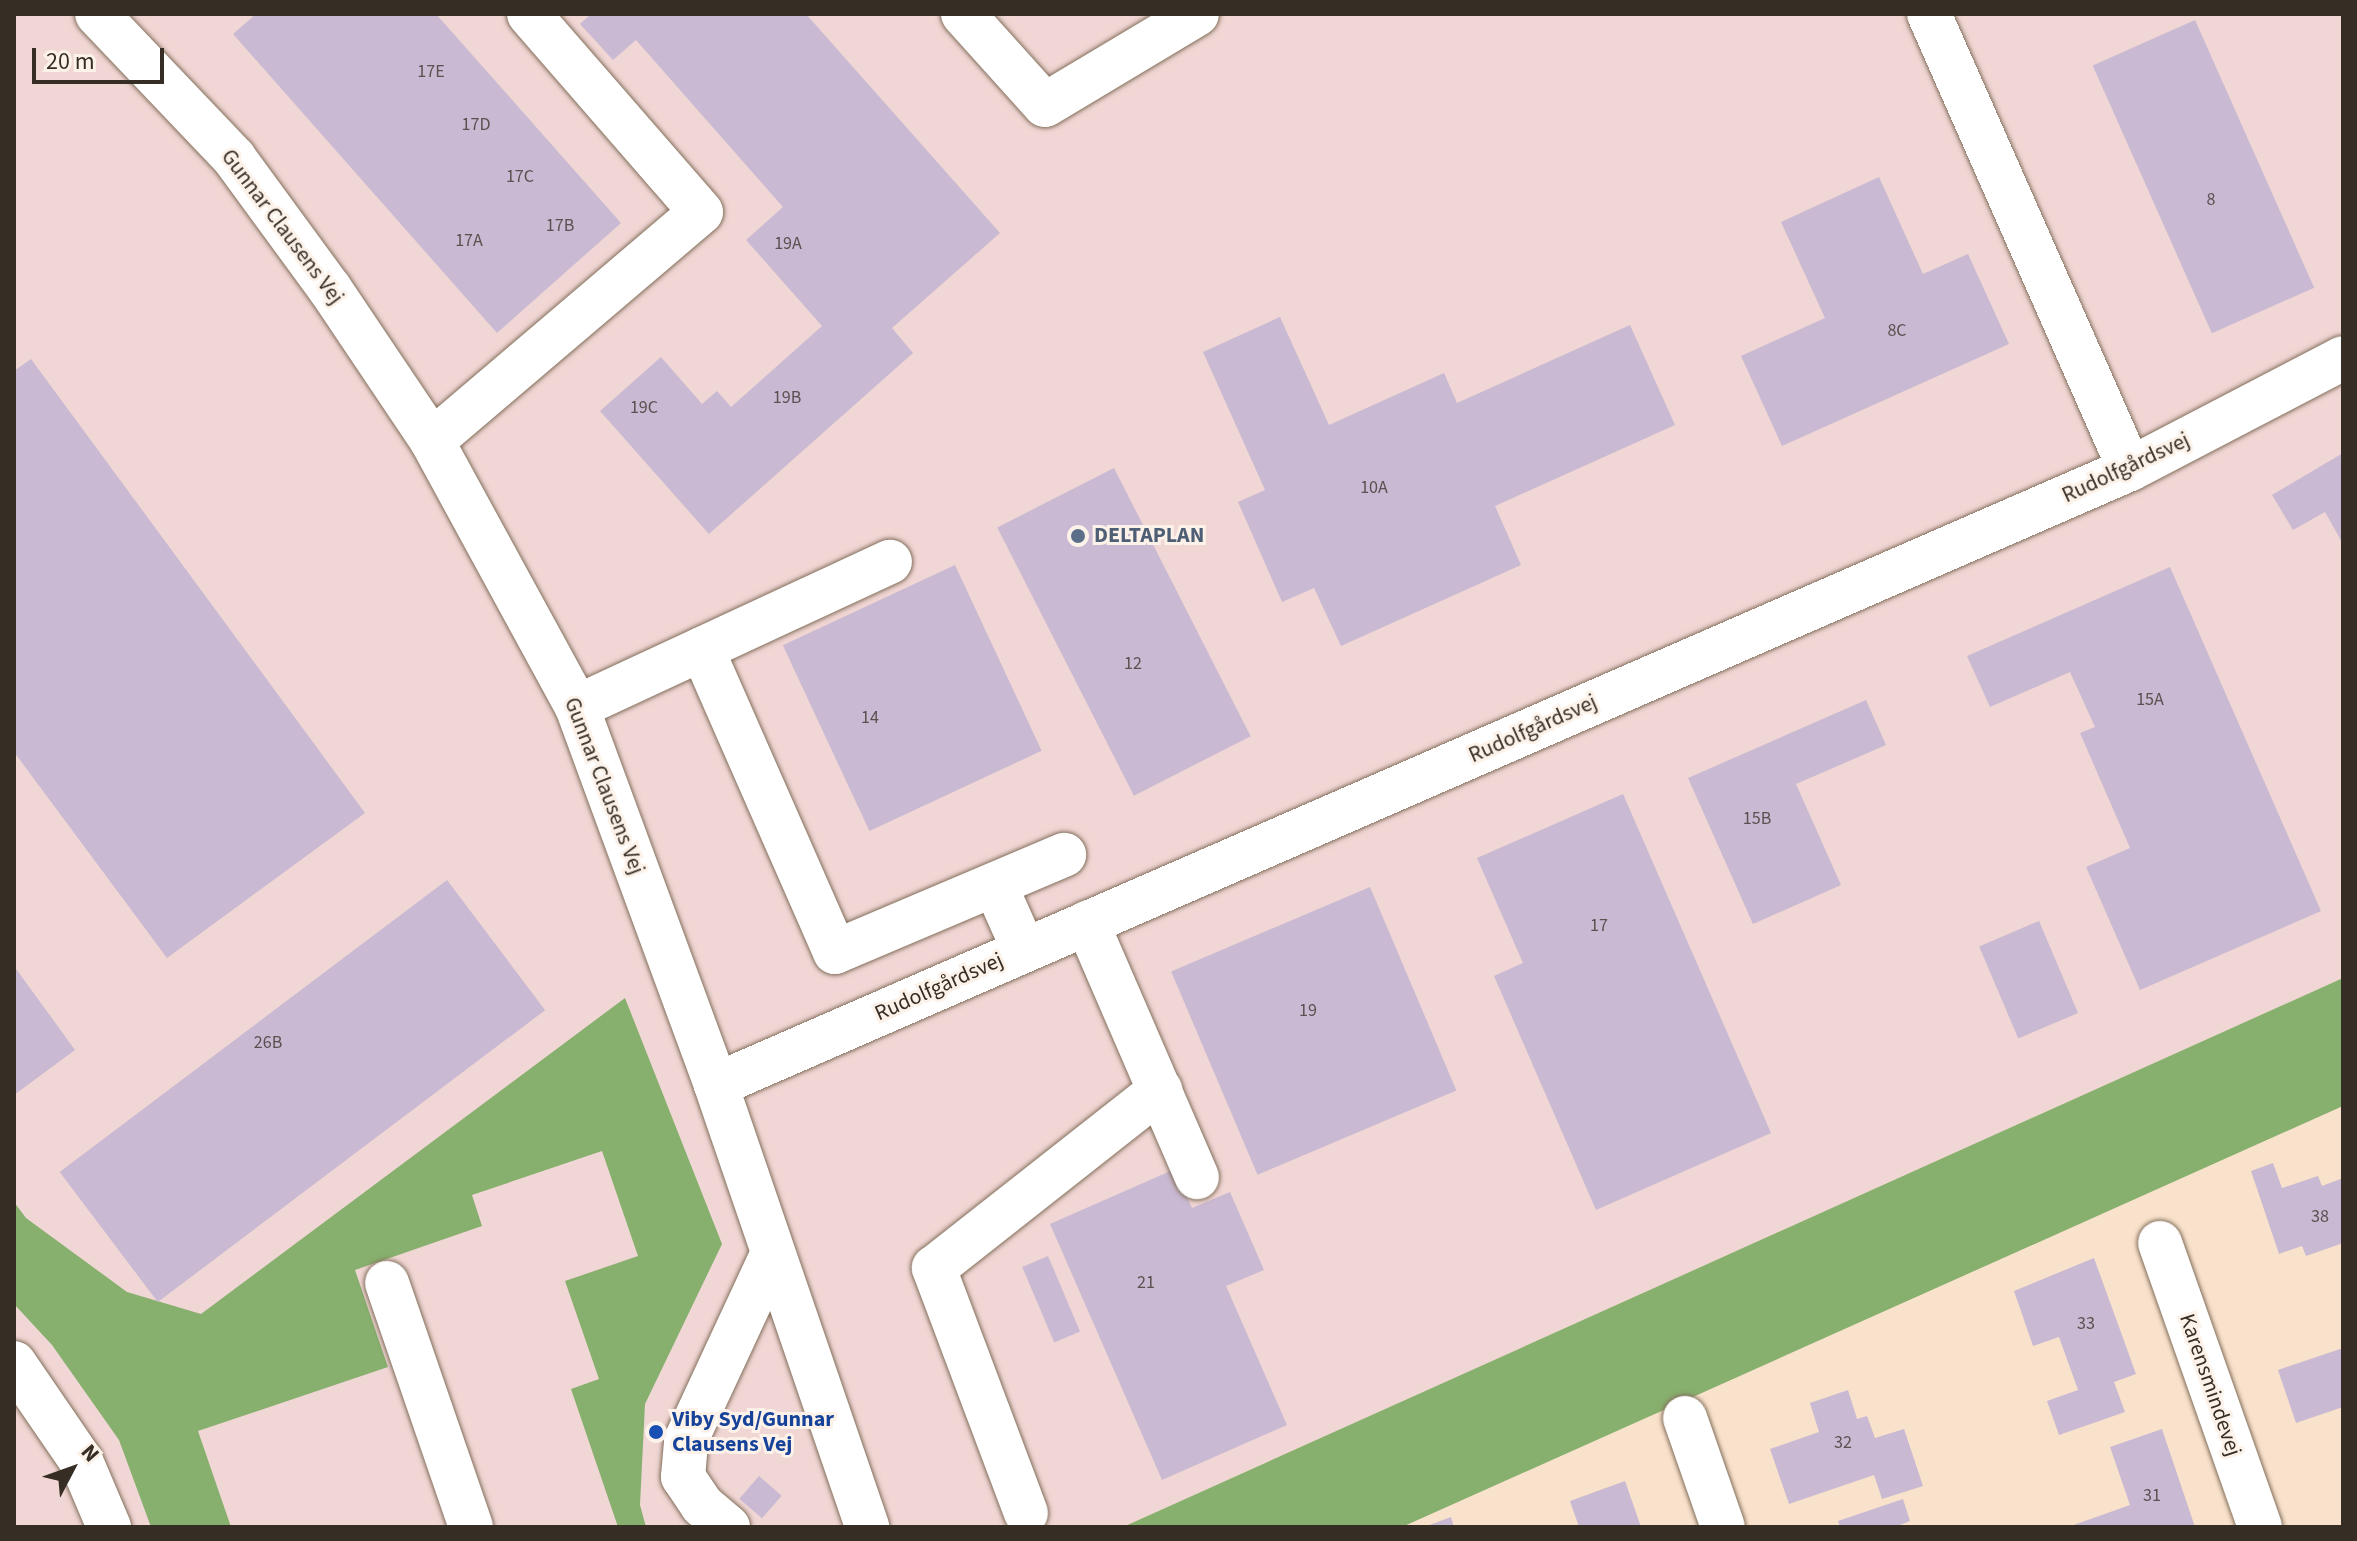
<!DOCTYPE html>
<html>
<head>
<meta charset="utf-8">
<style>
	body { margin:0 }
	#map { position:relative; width:2357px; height:1541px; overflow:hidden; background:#f9e2cc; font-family:"Source Sans 3",sans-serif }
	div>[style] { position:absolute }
	.industrial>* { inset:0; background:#f0d6d4 }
	.forest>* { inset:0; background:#87af6e }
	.building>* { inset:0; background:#c9b9d2; transform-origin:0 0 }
	.roads { filter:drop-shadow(0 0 2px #836f5b) drop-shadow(0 0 2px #836f5b) }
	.minor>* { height:44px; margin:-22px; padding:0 22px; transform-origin:22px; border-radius:22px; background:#fff }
	.dots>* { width:22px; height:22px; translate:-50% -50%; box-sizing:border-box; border:4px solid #fcf2e9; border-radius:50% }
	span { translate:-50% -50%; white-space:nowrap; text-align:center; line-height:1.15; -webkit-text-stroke:6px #fcf2e9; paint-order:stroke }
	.number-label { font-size:18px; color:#5b5150 }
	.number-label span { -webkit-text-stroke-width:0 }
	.street-label { font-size:22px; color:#362e25 }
	.service-label { font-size:22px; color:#4e5e75; font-weight:700 }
	.left { translate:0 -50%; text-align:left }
	.transit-label { font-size:22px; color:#164399; font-weight:700 }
	.frame { position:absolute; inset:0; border:16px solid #362e25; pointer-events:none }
	.north { position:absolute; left:32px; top:1429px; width:80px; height:80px; -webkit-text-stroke:6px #fcf2e9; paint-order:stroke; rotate:49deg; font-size:22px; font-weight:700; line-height:32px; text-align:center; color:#362e25 }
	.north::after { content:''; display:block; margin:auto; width:28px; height:36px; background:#362e25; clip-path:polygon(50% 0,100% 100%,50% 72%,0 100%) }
	.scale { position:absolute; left:32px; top:48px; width:132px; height:36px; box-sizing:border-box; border:4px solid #362e25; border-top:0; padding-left:10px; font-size:24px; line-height:28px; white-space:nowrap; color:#362e25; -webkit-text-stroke:6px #fcf2e9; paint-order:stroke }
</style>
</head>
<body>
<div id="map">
	<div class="industrial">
		<div style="clip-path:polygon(14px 14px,2343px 14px,2343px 978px,1123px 1527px,14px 1527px)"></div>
	</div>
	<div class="forest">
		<div style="clip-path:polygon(2343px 978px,2343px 1106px,1402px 1527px,1123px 1527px)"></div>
		<div style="clip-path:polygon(625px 998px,722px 1244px,645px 1404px,640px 1505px,646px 1527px,618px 1527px,571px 1389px,599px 1379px,565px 1281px,638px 1256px,602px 1151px,472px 1195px,482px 1226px,355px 1270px,388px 1367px,198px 1431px,231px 1527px,151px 1527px,119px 1440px,52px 1345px,14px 1304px,14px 1202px,26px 1218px,127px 1292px,201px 1314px)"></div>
	</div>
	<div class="building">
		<div style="clip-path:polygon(256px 14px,436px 14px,621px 223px,497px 333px,233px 34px)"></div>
		<div style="clip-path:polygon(591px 14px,806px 14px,1000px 233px,892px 328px,913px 353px,709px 534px,600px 411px,661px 357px,702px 404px,717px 391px,731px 407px,822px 326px,746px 240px,783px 207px,636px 40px,613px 60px,580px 24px)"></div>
		<div style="left:2195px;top:20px;width:293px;height:112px;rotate:66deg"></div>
		<div style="clip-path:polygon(1879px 177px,1923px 274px,1968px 254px,2009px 344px,1782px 446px,1741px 356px,1825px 318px,1781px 222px)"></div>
		<div style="clip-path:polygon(1280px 317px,1329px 425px,1444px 373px,1457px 403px,1630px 325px,1675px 425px,1495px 506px,1521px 565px,1341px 646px,1314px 588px,1282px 602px,1238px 502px,1265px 490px,1203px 352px)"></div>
		<div style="clip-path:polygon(31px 359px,365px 813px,167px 958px,14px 752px,14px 371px)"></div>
		<div style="clip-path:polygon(2343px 453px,2343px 544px,2325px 512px,2293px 530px,2272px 495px)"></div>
		<div style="left:1114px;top:468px;width:301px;height:131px;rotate:63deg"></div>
		<div style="left:955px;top:565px;width:205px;height:190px;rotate:65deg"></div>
		<div style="clip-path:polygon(2170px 567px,2321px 911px,2140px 990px,2086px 867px,2130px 848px,2080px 733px,2095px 727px,2070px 672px,1990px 707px,1967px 656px)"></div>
		<div style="clip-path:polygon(1866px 700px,1886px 745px,1796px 784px,1841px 885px,1753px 924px,1688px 778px)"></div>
		<div style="clip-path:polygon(1623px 794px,1771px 1133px,1596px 1210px,1494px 976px,1523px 963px,1477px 858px)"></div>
		<div style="left:447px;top:880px;width:163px;height:485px;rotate:53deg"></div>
		<div style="left:1370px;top:887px;width:221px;height:216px;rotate:67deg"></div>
		<div style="left:2039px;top:921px;width:100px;height:65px;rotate:67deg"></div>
		<div style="clip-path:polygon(14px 966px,75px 1050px,14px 1095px)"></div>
		<div style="clip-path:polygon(2273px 1163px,2282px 1188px,2318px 1176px,2322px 1186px,2343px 1178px,2343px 1243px,2306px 1256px,2302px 1246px,2279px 1254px,2251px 1171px)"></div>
		<div style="clip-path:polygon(1175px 1169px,1192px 1208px,1230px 1192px,1264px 1270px,1226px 1286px,1287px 1425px,1162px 1480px,1050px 1224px)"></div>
		<div style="left:1048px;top:1256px;width:82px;height:28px;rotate:67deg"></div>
		<div style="clip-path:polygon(2094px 1258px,2136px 1374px,2114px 1382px,2125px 1412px,2059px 1435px,2047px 1401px,2078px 1390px,2059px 1337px,2033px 1346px,2014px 1291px)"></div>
		<div style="clip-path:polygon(2343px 1348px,2343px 1407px,2296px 1423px,2278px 1370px)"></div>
		<div style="clip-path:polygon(1848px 1390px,1857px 1419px,1867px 1416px,1875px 1438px,1904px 1429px,1923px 1486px,1882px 1499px,1874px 1475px,1789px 1504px,1770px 1449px,1819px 1432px,1810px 1403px)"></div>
		<div style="clip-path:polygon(2162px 1429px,2195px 1527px,2068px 1527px,2130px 1505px,2110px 1447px)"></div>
		<div style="left:759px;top:1476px;width:30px;height:30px;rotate:41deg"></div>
		<div style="clip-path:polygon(1625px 1481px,1641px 1527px,1579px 1527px,1570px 1501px)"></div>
		<div style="clip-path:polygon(1903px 1499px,1910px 1521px,1895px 1527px,1840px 1527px,1838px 1521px)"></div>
		<div style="clip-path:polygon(1451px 1517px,1454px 1527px,1424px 1527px)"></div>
	</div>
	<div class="roads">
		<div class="minor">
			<div style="left:97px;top:14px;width:199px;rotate:46.4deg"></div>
			<div style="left:234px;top:158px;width:162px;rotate:53.8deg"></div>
			<div style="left:330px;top:289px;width:183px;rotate:56.1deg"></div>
			<div style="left:432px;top:441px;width:303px;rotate:61.4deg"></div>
			<div style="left:577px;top:707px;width:403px;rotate:69.8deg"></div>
			<div style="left:716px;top:1085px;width:467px;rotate:71.1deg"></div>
			<div style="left:963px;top:14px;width:122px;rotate:48deg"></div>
			<div style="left:1045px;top:105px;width:177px;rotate:-30.9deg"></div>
			<div style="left:1929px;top:14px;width:497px;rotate:66.2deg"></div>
			<div style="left:432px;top:441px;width:353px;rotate:-40.4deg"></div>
			<div style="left:701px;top:212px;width:262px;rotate:-131deg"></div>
			<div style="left:702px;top:649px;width:331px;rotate:66.3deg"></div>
			<div style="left:835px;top:952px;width:249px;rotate:-23deg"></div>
			<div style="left:577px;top:707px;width:345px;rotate:-24.9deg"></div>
			<div style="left:995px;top:885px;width:71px;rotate:66deg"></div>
			<div style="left:1087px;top:923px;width:277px;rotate:66.6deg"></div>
			<div style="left:716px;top:1085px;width:1542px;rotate:-23.54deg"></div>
			<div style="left:2130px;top:469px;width:240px;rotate:-27.5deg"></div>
			<div style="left:2160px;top:1243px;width:301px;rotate:70.6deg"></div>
			<div style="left:387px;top:1283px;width:258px;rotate:71deg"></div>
			<div style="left:14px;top:1363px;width:119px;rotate:55.6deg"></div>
			<div style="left:81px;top:1461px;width:72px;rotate:67deg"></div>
			<div style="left:1685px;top:1418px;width:115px;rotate:70.8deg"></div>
			<div style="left:1026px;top:1513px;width:262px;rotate:-110.6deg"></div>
			<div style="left:934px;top:1268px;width:288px;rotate:-38.2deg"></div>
			<div style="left:728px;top:1527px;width:34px;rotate:-140deg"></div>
			<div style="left:702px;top:1505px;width:34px;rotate:-124deg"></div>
			<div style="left:683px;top:1477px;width:37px;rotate:-85deg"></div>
			<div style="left:686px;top:1440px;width:206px;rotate:-65.1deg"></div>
		</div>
	</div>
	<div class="dots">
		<div style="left:1078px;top:536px;background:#5c6f8a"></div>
		<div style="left:656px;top:1432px;background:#1a4fb4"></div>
	</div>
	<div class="number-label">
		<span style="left:431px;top:72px">17E</span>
		<span style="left:476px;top:125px">17D</span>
		<span style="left:520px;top:177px">17C</span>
		<span style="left:2211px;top:200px">8</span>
		<span style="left:560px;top:226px">17B</span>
		<span style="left:469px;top:241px">17A</span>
		<span style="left:788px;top:244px">19A</span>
		<span style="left:1897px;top:331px">8C</span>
		<span style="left:787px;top:398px">19B</span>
		<span style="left:644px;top:408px">19C</span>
		<span style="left:1374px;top:488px">10A</span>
		<span style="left:1133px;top:664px">12</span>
		<span style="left:2150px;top:700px">15A</span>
		<span style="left:870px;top:718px">14</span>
		<span style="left:1757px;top:819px">15B</span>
		<span style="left:1599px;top:926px">17</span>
		<span style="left:1308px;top:1011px">19</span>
		<span style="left:268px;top:1043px">26B</span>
		<span style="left:2320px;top:1217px">38</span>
		<span style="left:1146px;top:1283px">21</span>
		<span style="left:2086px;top:1324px">33</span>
		<span style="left:1843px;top:1443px">32</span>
		<span style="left:2152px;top:1496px">31</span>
	</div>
	<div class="street-label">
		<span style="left:282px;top:227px;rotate:53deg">Gunnar Clausens Vej</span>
		<span style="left:2126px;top:468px;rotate:-25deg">Rudolfgårdsvej</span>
		<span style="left:1533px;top:729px;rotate:-24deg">Rudolfgårdsvej</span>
		<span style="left:604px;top:786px;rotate:69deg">Gunnar Clausens Vej</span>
		<span style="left:939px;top:987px;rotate:-24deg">Rudolfgårdsvej</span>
		<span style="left:2210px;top:1385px;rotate:71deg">Karensmindevej</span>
	</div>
	<div class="service-label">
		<span class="left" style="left:1094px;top:536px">DELTAPLAN</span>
	</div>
	<div class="transit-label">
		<span class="left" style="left:672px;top:1432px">Viby Syd/Gunnar<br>Clausens Vej</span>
	</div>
	<div class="frame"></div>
	<div class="north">N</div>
	<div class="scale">20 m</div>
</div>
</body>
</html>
